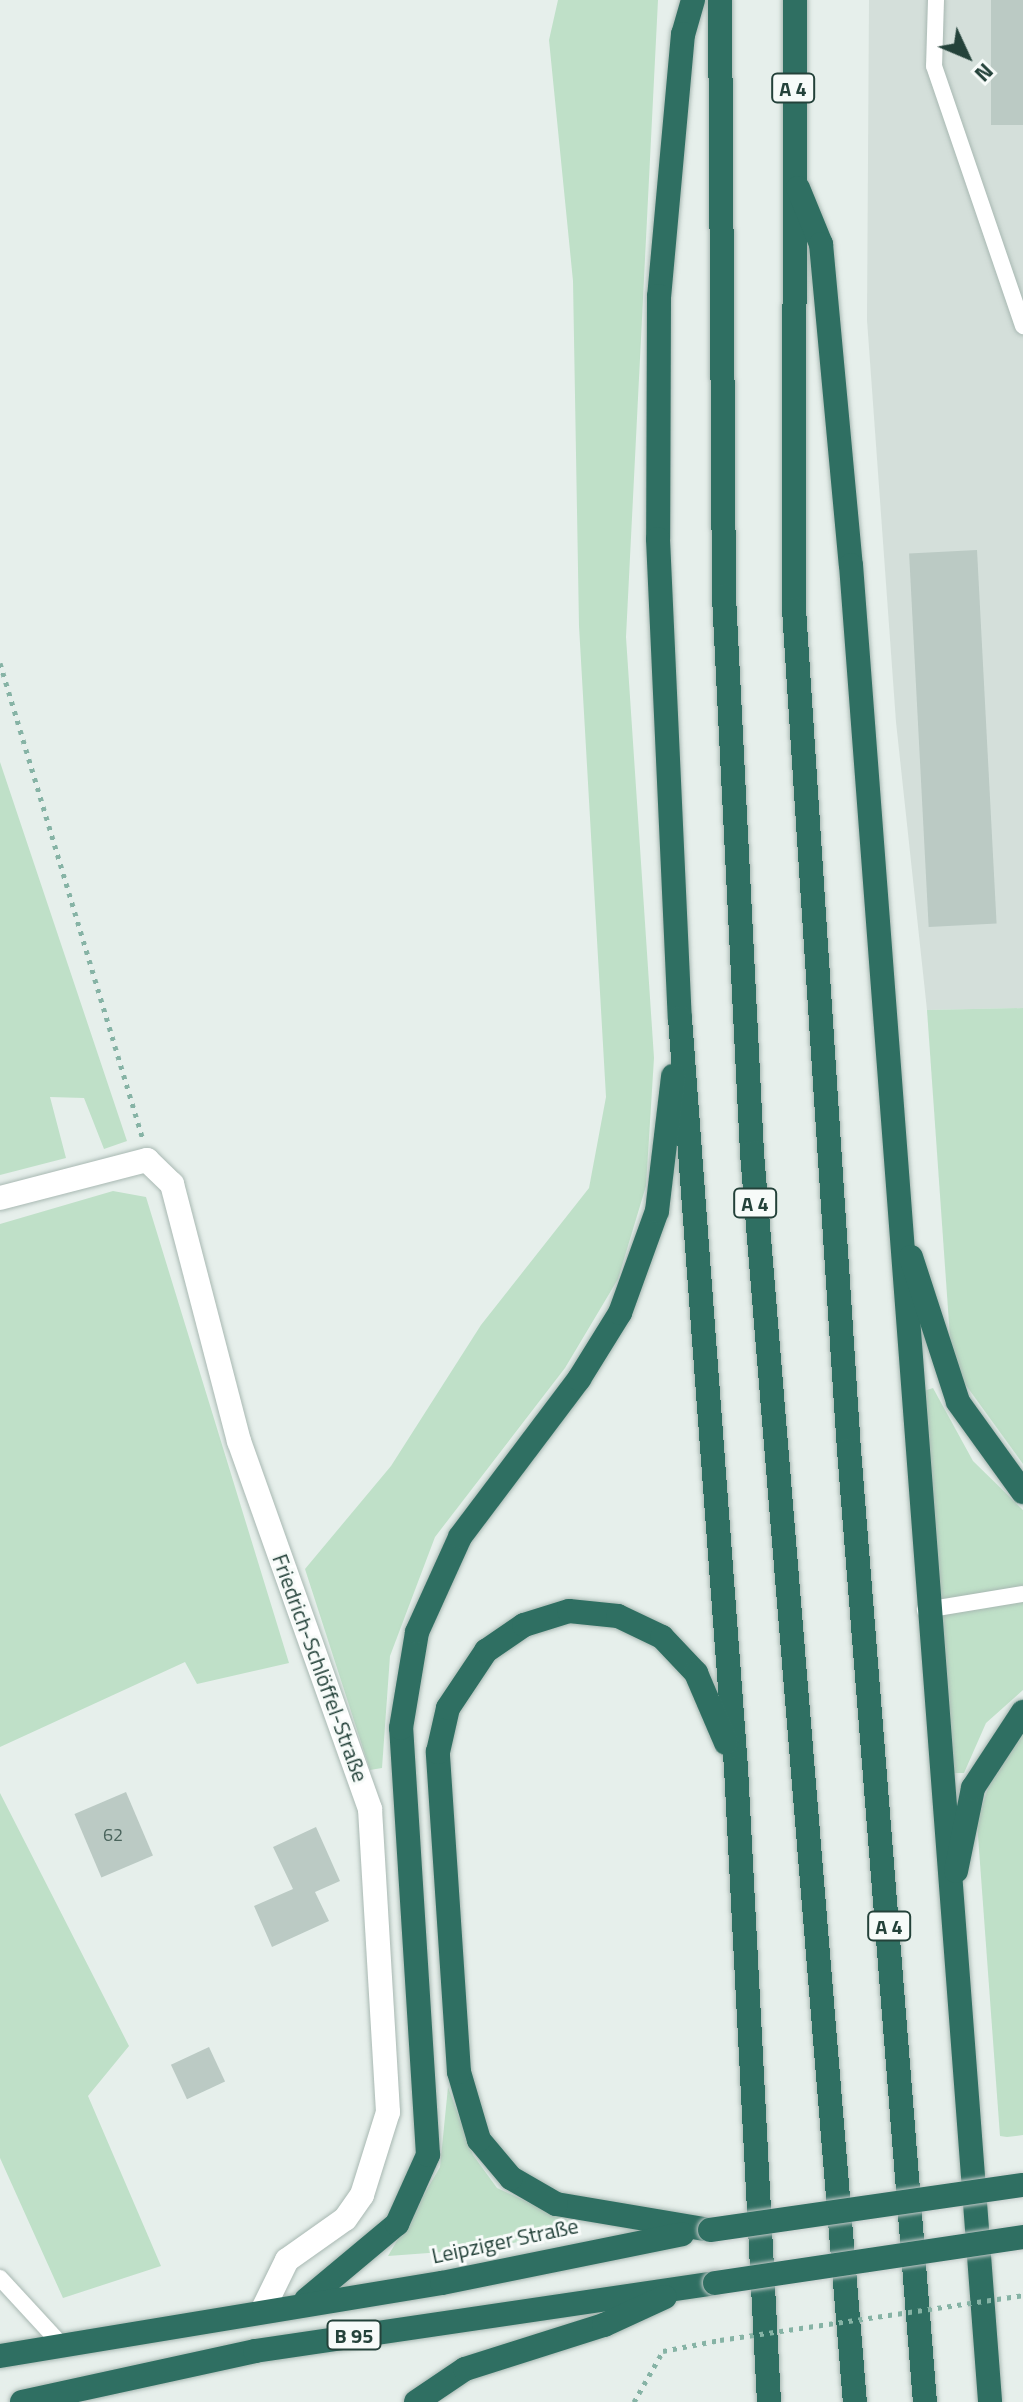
<!DOCTYPE html>
<html>
<head>
<meta charset="utf-8">
<style>
	body { margin:0 }
	#map { position:relative; width:1023px; height:2402px; overflow:hidden; background:#e6efeb; font-family:"Titillium Web",sans-serif }
	div>[style] { position:absolute }
	.built>* { inset:0; background:#d4dfda }
	.green>* { inset:0; background:#bfe0c8 }
	.building>* { inset:0; background:#bbcac4; transform-origin:0 0 }
	.path>* { height:5px; margin-top:-2.5px; transform-origin:0; background:repeating-linear-gradient(90deg,#86b3a5 0 4px,transparent 0 10px) }
	.roads { filter:drop-shadow(0 0 2px #a8b8b2) drop-shadow(0 0 2px #a8b8b2) }
	.lane>* { height:16px; margin:-8px; padding:0 8px; transform-origin:8px; border-radius:8px; background:#fff }
	.street>* { height:24px; margin:-12px; padding:0 12px; transform-origin:12px; border-radius:12px; background:#fff }
	.highway>* { height:24px; margin:-12px; padding:0 12px; transform-origin:12px; border-radius:12px; background:#2f6f62 }
	.path-bridge>* { height:5px; margin-top:-2.5px; transform-origin:0; background:repeating-linear-gradient(90deg,#86b3a5 0 4px,transparent 0 10px) }
	.bridges { filter:drop-shadow(0 0 2px #c2cac8) drop-shadow(0 0 2px #c2cac8) }
	.highway-bridge>* { height:24px; margin:-12px; padding:0 12px; transform-origin:12px; border-radius:12px; background:#2f6f62 }
	span { translate:-50% -50%; white-space:nowrap; text-align:center; line-height:1.15; -webkit-text-stroke:6px #f7fbf9; paint-order:stroke }
	.number-label { font-size:18px; color:#4a645c }
	.number-label span { -webkit-text-stroke-width:0 }
	.shield-label span { padding:2px 6px; background:#f7fbf9; border:2px solid; border-radius:6px; -webkit-text-stroke-width:0 }
	.shield-label { font-size:20px; color:#24423a; font-weight:700 }
	.street-label { font-size:22px; color:#24423a }
	.north { position:absolute; left:927px; top:16px; width:80px; height:80px; -webkit-text-stroke:6px #f7fbf9; paint-order:stroke; rotate:134deg; font-size:22px; font-weight:700; line-height:32px; text-align:center; color:#24423a }
	.north::after { content:''; display:block; margin:auto; width:28px; height:36px; background:#24423a; clip-path:polygon(50% 0,100% 100%,50% 72%,0 100%) }
</style>
</head>
<body>
<div id="map">
	<div class="built">
		<div style="clip-path:polygon(869px 0,1023px 0,1023px 1008px,927px 1010px,896px 722px,867px 320px)"></div>
	</div>
	<div class="green">
		<div style="clip-path:polygon(558px 0,658px 0,626px 637px,654px 1058px,646px 1186px,618px 1279px,565px 1368px,435px 1537px,390px 1656px,382px 1768px,370px 1770px,305px 1569px,391px 1466px,481px 1325px,589px 1188px,606px 1097px,579px 626px,573px 281px,549px 40px)"></div>
		<div style="clip-path:polygon(0 762px,127px 1141px,104px 1149px,84px 1098px,50px 1097px,66px 1158px,0 1175px)"></div>
		<div style="clip-path:polygon(1023px 1008px,1023px 1464px,952px 1366px,927px 1010px)"></div>
		<div style="clip-path:polygon(113px 1191px,146px 1197px,289px 1663px,197px 1684px,185px 1662px,0 1747px,0 1224px)"></div>
		<div style="clip-path:polygon(933px 1388px,973px 1461px,1023px 1510px,1023px 1690px,986px 1723px,964px 1773px,953px 1773px,921px 1392px)"></div>
		<div style="clip-path:polygon(1023px 1733px,1023px 2135px,1007px 2137px,1000px 2136px,977px 1822px,995px 1766px)"></div>
		<div style="clip-path:polygon(0 1793px,129px 2046px,88px 2096px,161px 2266px,63px 2298px,0 2158px)"></div>
		<div style="clip-path:polygon(448px 2087px,473px 2155px,497px 2188px,576px 2224px,572px 2231px,483px 2249px,388px 2256px,440px 2167px)"></div>
	</div>
	<div class="building">
		<div style="left:991px;top:0;width:32px;height:125px"></div>
		<div style="left:977px;top:550px;width:374px;height:68px;rotate:87deg"></div>
		<div style="left:126px;top:1792px;width:69px;height:56px;rotate:67deg"></div>
		<div style="clip-path:polygon(316px 1827px,340px 1881px,315px 1892px,329px 1921px,272px 1947px,254px 1906px,293px 1889px,273px 1847px)"></div>
		<div style="left:209px;top:2047px;width:38px;height:42px;rotate:65deg"></div>
	</div>
	<div class="path">
		<div style="left:0;top:663px;width:495px;rotate:73.3deg"></div>
		<div style="left:634px;top:2402px;width:59px;rotate:-60.4deg"></div>
		<div style="left:663px;top:2351px;width:58px;rotate:-10.9deg"></div>
	</div>
	<div class="roads">
		<div class="lane">
			<div style="left:936px;top:0;width:66px;rotate:91.7deg"></div>
			<div style="left:934px;top:66px;width:275px;rotate:71.1deg"></div>
			<div style="left:925px;top:1610px;width:99px;rotate:-9.3deg"></div>
			<div style="left:0;top:2278px;width:88px;rotate:47.3deg"></div>
		</div>
		<div class="street">
			<div style="left:0;top:1198px;width:152px;rotate:-14.5deg"></div>
			<div style="left:147px;top:1160px;width:35px;rotate:44deg"></div>
			<div style="left:172px;top:1184px;width:266px;rotate:75.4deg"></div>
			<div style="left:239px;top:1441px;width:391px;rotate:70.4deg"></div>
			<div style="left:370px;top:1809px;width:304px;rotate:86.6deg"></div>
			<div style="left:388px;top:2112px;width:87px;rotate:107.4deg"></div>
			<div style="left:362px;top:2195px;width:29px;rotate:125deg"></div>
			<div style="left:345px;top:2219px;width:71px;rotate:144.7deg"></div>
			<div style="left:287px;top:2260px;width:52px;rotate:116.1deg"></div>
		</div>
		<div class="highway">
			<div style="left:693px;top:0;width:35px;rotate:106deg"></div>
			<div style="left:683px;top:34px;width:263px;rotate:95.2deg"></div>
			<div style="left:659px;top:296px;width:243px;rotate:90.2deg"></div>
			<div style="left:658px;top:539px;width:480px;rotate:87.4deg"></div>
			<div style="left:680px;top:1018px;width:752px;rotate:85.73deg"></div>
			<div style="left:736px;top:1768px;width:635px;rotate:87.02deg"></div>
			<div style="left:720px;top:0;width:596px;rotate:89.62deg"></div>
			<div style="left:724px;top:596px;width:558px;rotate:87.12deg"></div>
			<div style="left:752px;top:1153px;width:1253px;rotate:85.29deg"></div>
			<div style="left:795px;top:0;width:609px;rotate:90.09deg"></div>
			<div style="left:794px;top:609px;width:843px;rotate:86.26deg"></div>
			<div style="left:849px;top:1450px;width:955px;rotate:85.44deg"></div>
			<div style="left:798px;top:188px;width:61px;rotate:67.7deg"></div>
			<div style="left:821px;top:244px;width:322px;rotate:84.7deg"></div>
			<div style="left:851px;top:565px;width:1842px;rotate:85.67deg"></div>
			<div style="left:911px;top:1257px;width:152px;rotate:72deg"></div>
			<div style="left:958px;top:1402px;width:111px;rotate:54.2deg"></div>
			<div style="left:956px;top:1871px;width:85px;rotate:-78.4deg"></div>
			<div style="left:973px;top:1788px;width:91px;rotate:-56.7deg"></div>
			<div style="left:710px;top:2230px;width:156px;rotate:-170.4deg"></div>
			<div style="left:556px;top:2204px;width:52px;rotate:-150deg"></div>
			<div style="left:511px;top:2178px;width:50px;rotate:-130.1deg"></div>
			<div style="left:479px;top:2140px;width:71px;rotate:-106.4deg"></div>
			<div style="left:459px;top:2072px;width:321px;rotate:-93.8deg"></div>
			<div style="left:438px;top:1752px;width:45px;rotate:-77.2deg"></div>
			<div style="left:448px;top:1708px;width:69px;rotate:-56.3deg"></div>
			<div style="left:486px;top:1651px;width:46px;rotate:-34.4deg"></div>
			<div style="left:524px;top:1625px;width:47px;rotate:-17.3deg"></div>
			<div style="left:569px;top:1611px;width:49px;rotate:5.8deg"></div>
			<div style="left:618px;top:1616px;width:49px;rotate:25.5deg"></div>
			<div style="left:662px;top:1637px;width:50px;rotate:46.6deg"></div>
			<div style="left:696px;top:1673px;width:76px;rotate:66.8deg"></div>
			<div style="left:306px;top:2300px;width:119px;rotate:-39.9deg"></div>
			<div style="left:397px;top:2224px;width:76px;rotate:-65.8deg"></div>
			<div style="left:428px;top:2155px;width:428px;rotate:-93.6deg"></div>
			<div style="left:401px;top:1728px;width:97px;rotate:-80.5deg"></div>
			<div style="left:417px;top:1632px;width:104px;rotate:-65.6deg"></div>
			<div style="left:460px;top:1537px;width:198px;rotate:-53deg"></div>
			<div style="left:579px;top:1379px;width:78px;rotate:-58.2deg"></div>
			<div style="left:620px;top:1313px;width:109px;rotate:-70.1deg"></div>
			<div style="left:657px;top:1211px;width:136px;rotate:-83.2deg"></div>
			<div style="left:0;top:2356px;width:448px;rotate:-9.4deg"></div>
			<div style="left:442px;top:2283px;width:245px;rotate:-11.5deg"></div>
			<div style="left:22px;top:2402px;width:239px;rotate:-12.3deg"></div>
			<div style="left:255px;top:2351px;width:465px;rotate:-8.4deg"></div>
			<div style="left:416px;top:2402px;width:59px;rotate:-34deg"></div>
			<div style="left:465px;top:2369px;width:146px;rotate:-17.6deg"></div>
			<div style="left:604px;top:2325px;width:67px;rotate:-24.7deg"></div>
		</div>
	</div>
	<div class="path-bridge">
		<div style="left:720px;top:2340px;width:306px;rotate:-8.4deg"></div>
	</div>
	<div class="bridges">
		<div class="highway-bridge">
			<div style="left:710px;top:2230px;width:316px;rotate:-8.2deg"></div>
			<div style="left:715px;top:2283px;width:311px;rotate:-8.5deg"></div>
		</div>
	</div>
	<div class="number-label">
		<span style="left:113px;top:1835px">62</span>
	</div>
	<div class="shield-label">
		<span style="left:793px;top:88px">A 4</span>
		<span style="left:755px;top:1203px">A 4</span>
		<span style="left:889px;top:1926px">A 4</span>
		<span style="left:354px;top:2335px">B 95</span>
	</div>
	<div class="street-label">
		<span style="left:320px;top:1668px;rotate:70deg">Friedrich-Schlöffel-Straße</span>
		<span style="left:505px;top:2241px;rotate:-12deg">Leipziger Straße</span>
	</div>
	<div class="north">N</div>
</div>
</body>
</html>
